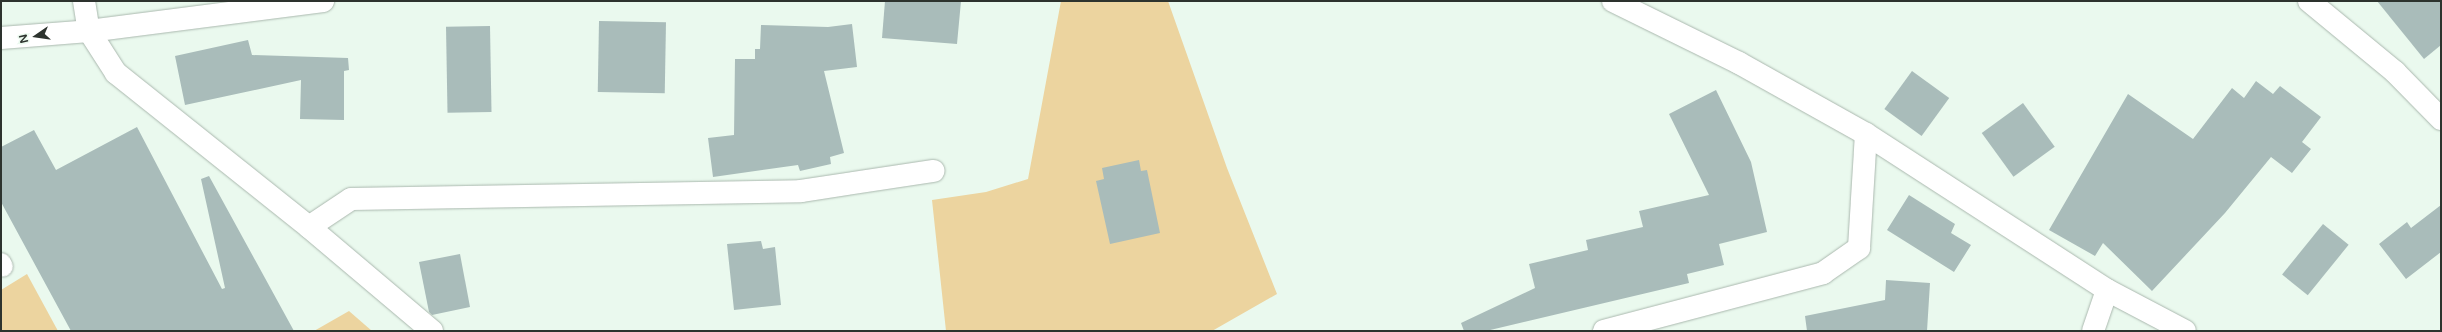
<!DOCTYPE html>
<html>
<head>
<meta charset="utf-8">
<style>
	body { margin:0 }
	#map { position:relative; width:2442px; height:332px; overflow:hidden; background:#eaf9ee; font-family:"Varela Round",sans-serif }
	div>[style] { position:absolute }
	.green>* { inset:0; background:#ecd49f }
	.building>* { inset:0; background:#a9bcba; transform-origin:0 0 }
	.roads { filter:drop-shadow(0 0 1px #aab8ae) drop-shadow(0 0 1px #aab8ae) }
	.service>* { height:20px; margin:-10px; padding:0 10px; transform-origin:10px; border-radius:10px; background:#fff }
	.minor>* { height:22px; margin:-11px; padding:0 11px; transform-origin:11px; border-radius:11px; background:#fff }
	.tertiary>* { height:22px; margin:-11px; padding:0 11px; transform-origin:11px; border-radius:11px; background:#fff }
	span { translate:-50% -50%; white-space:nowrap; text-align:center; line-height:1.15; -webkit-text-stroke:4px #eaf9ee; paint-order:stroke }
	.frame { position:absolute; inset:0; border:2px solid #2d332e; pointer-events:none }
	.north { position:absolute; left:16px; top:16px; width:40px; height:40px; -webkit-text-stroke:3px #eaf9ee; paint-order:stroke; rotate:257deg; font-size:11px; font-weight:700; line-height:16px; text-align:center; color:#2d332e }
	.north::after { content:''; display:block; margin:auto; width:14px; height:18px; background:#2d332e; clip-path:polygon(50% 0,100% 100%,50% 72%,0 100%) }
</style>
</head>
<body>
<div id="map">
	<div class="green">
		<div style="clip-path:polygon(1061px 1px,1168px 1px,1227px 168px,1277px 294px,1212px 331px,946px 331px,932px 200px,986px 192px,1028px 179px)"></div>
		<div style="clip-path:polygon(27px 274px,58px 331px,1px 331px,1px 290px)"></div>
		<div style="clip-path:polygon(349px 311px,372px 331px,314px 331px)"></div>
	</div>
	<div class="building">
		<div style="clip-path:polygon(885px 1px,961px 1px,957px 44px,882px 38px)"></div>
		<div style="clip-path:polygon(2377px 1px,2441px 1px,2441px 45px,2424px 59px)"></div>
		<div style="left:599px;top:21px;width:67px;height:71px;rotate:1deg"></div>
		<div style="clip-path:polygon(852px 24px,857px 67px,824px 71px,844px 153px,830px 157px,831px 164px,800px 171px,798px 165px,713px 177px,708px 138px,734px 135px,735px 59px,755px 59px,755px 49px,760px 49px,761px 25px,828px 27px)"></div>
		<div style="left:490px;top:26px;width:86px;height:44px;rotate:89deg"></div>
		<div style="clip-path:polygon(248px 40px,252px 55px,348px 58px,349px 70px,344px 71px,344px 120px,300px 119px,301px 80px,185px 105px,175px 56px)"></div>
		<div style="left:1912px;top:71px;width:46px;height:47px;rotate:36deg"></div>
		<div style="clip-path:polygon(2256px 81px,2273px 94px,2280px 86px,2321px 117px,2302px 142px,2311px 149px,2292px 173px,2271px 157px,2225px 213px,2152px 291px,2103px 243px,2095px 256px,2049px 230px,2128px 94px,2193px 139px,2232px 88px,2244px 98px)"></div>
		<div style="clip-path:polygon(1716px 90px,1751px 162px,1767px 232px,1719px 244px,1724px 265px,1687px 274px,1689px 283px,1486px 331px,1464px 331px,1461px 323px,1535px 288px,1529px 264px,1588px 250px,1586px 240px,1643px 227px,1639px 211px,1709px 195px,1669px 114px)"></div>
		<div style="left:2023px;top:103px;width:54px;height:51px;rotate:54deg"></div>
		<div style="clip-path:polygon(137px 127px,222px 289px,225px 288px,201px 179px,209px 176px,294px 331px,71px 331px,1px 202px,1px 147px,34px 130px,56px 170px)"></div>
		<div style="clip-path:polygon(1139px 160px,1141px 171px,1147px 170px,1160px 233px,1110px 244px,1096px 181px,1104px 179px,1102px 168px)"></div>
		<div style="clip-path:polygon(1909px 195px,1955px 224px,1951px 233px,1971px 245px,1954px 272px,1887px 230px)"></div>
		<div style="clip-path:polygon(2441px 205px,2441px 252px,2406px 279px,2379px 244px,2407px 222px,2411px 228px)"></div>
		<div style="left:2323px;top:224px;width:33px;height:65px;rotate:39deg"></div>
		<div style="clip-path:polygon(761px 241px,763px 249px,775px 247px,781px 305px,734px 310px,727px 244px)"></div>
		<div style="clip-path:polygon(460px 254px,470px 307px,432px 315px,429px 312px,419px 262px)"></div>
		<div style="clip-path:polygon(1886px 280px,1930px 283px,1927px 331px,1807px 331px,1805px 316px,1885px 300px)"></div>
	</div>
	<div class="roads">
		<div class="service">
			<div style="left:1px;top:263px;width:4px;rotate:63deg"></div>
		</div>
		<div class="minor">
			<div style="left:84px;top:1px;width:30px;rotate:81deg"></div>
			<div style="left:89px;top:31px;width:50px;rotate:57.3deg"></div>
			<div style="left:116px;top:73px;width:247px;rotate:38.6deg"></div>
			<div style="left:309px;top:227px;width:161px;rotate:40.2deg"></div>
			<div style="left:1613px;top:1px;width:140px;rotate:26.2deg"></div>
			<div style="left:1739px;top:63px;width:145px;rotate:29.2deg"></div>
			<div style="left:1866px;top:134px;width:287px;rotate:32.9deg"></div>
			<div style="left:2107px;top:290px;width:88px;rotate:27.7deg"></div>
			<div style="left:2309px;top:1px;width:112px;rotate:39.5deg"></div>
			<div style="left:2395px;top:72px;width:66px;rotate:45.6deg"></div>
			<div style="left:309px;top:227px;width:50px;rotate:-33.7deg"></div>
			<div style="left:351px;top:199px;width:450px;rotate:-1deg"></div>
			<div style="left:801px;top:191px;width:134px;rotate:-8.6deg"></div>
			<div style="left:1604px;top:331px;width:227px;rotate:-14.8deg"></div>
			<div style="left:1823px;top:273px;width:44px;rotate:-34.8deg"></div>
			<div style="left:1859px;top:248px;width:114px;rotate:-86.5deg"></div>
			<div style="left:2093px;top:331px;width:43px;rotate:-71.1deg"></div>
		</div>
		<div class="tertiary">
			<div style="left:1px;top:38px;width:88px;rotate:-4.5deg"></div>
			<div style="left:89px;top:31px;width:236px;rotate:-7.3deg"></div>
		</div>
	</div>
	<div class="frame"></div>
	<div class="north">N</div>
</div>
</body>
</html>
